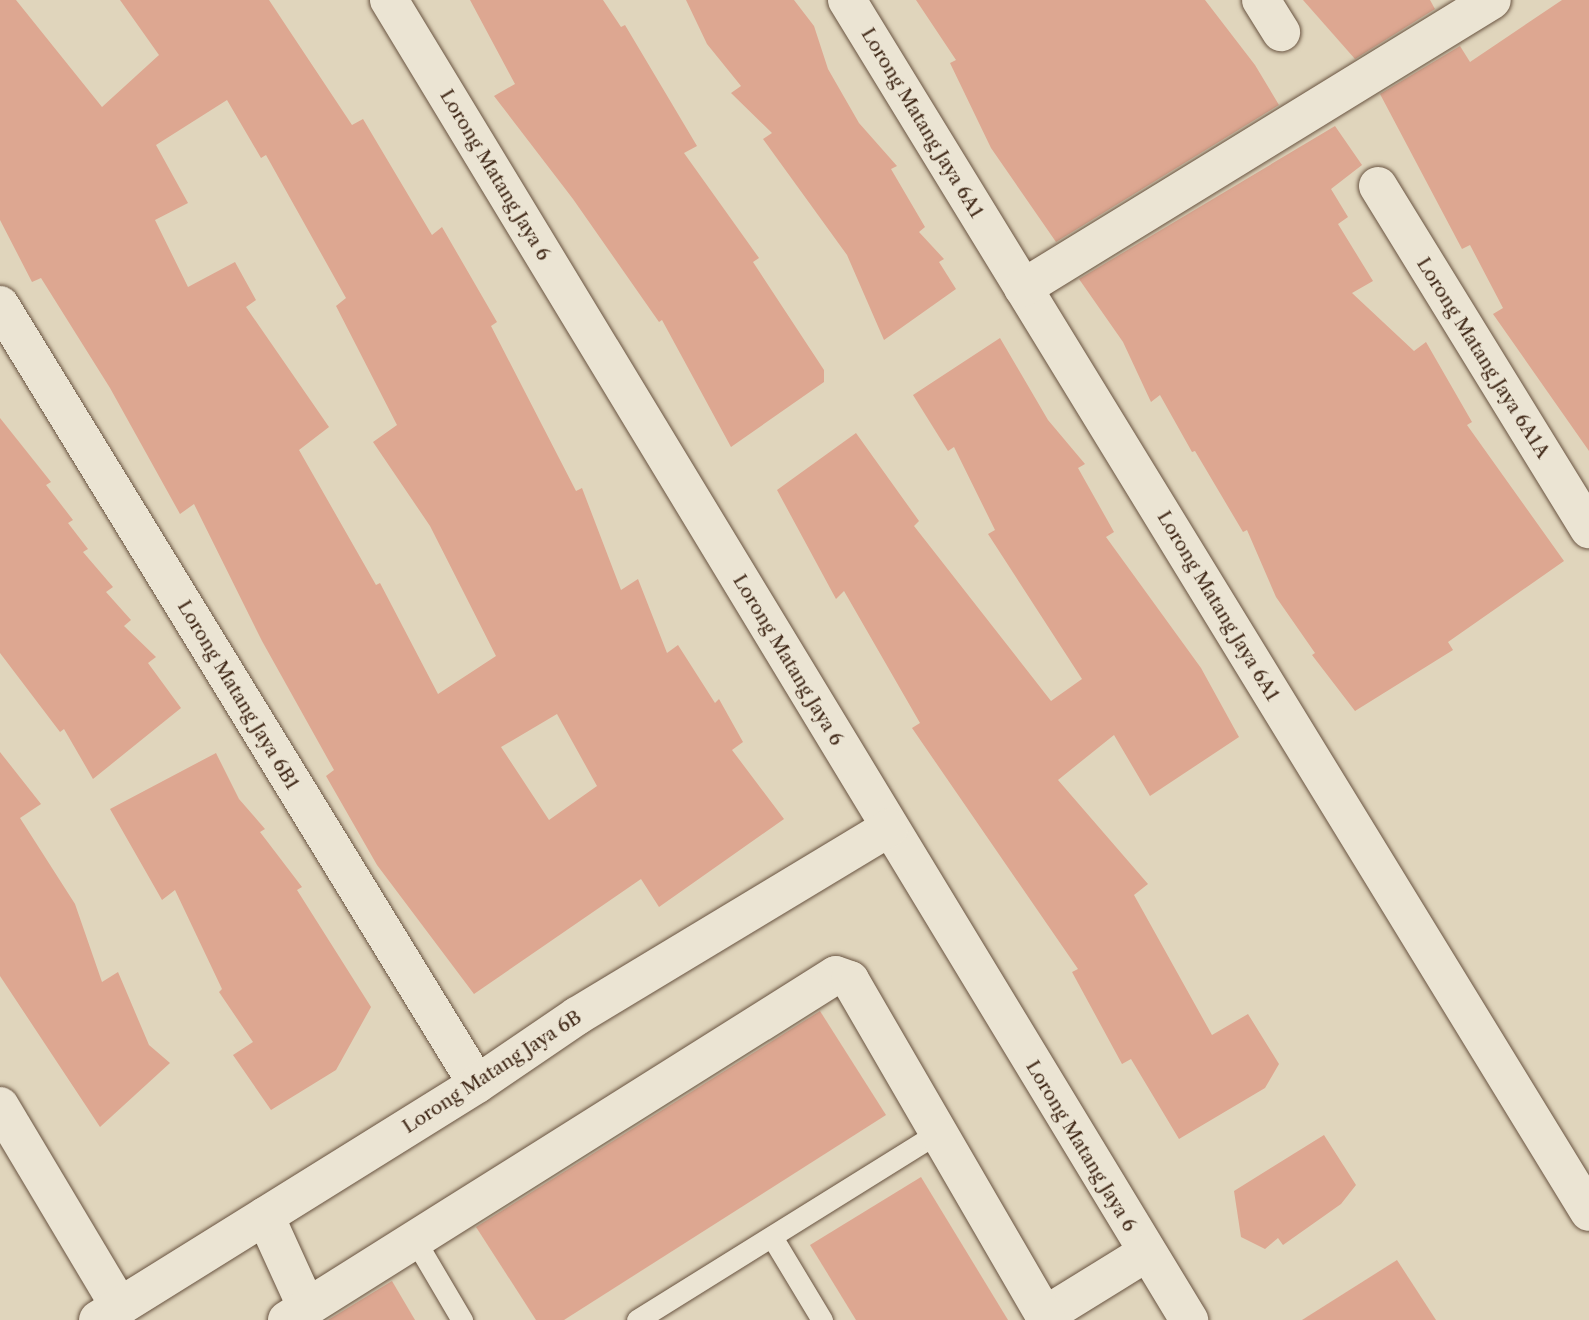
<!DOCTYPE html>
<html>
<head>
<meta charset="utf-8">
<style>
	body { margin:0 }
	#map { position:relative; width:1589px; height:1320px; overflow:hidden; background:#e0d5bc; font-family:"Libre Caslon Text",serif }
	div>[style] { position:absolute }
	.building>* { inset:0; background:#dda791 }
	.roads { filter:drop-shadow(0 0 2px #695441) drop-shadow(0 0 2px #695441) }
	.service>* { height:21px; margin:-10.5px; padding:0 10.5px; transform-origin:10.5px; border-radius:10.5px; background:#ebe4d3 }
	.minor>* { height:38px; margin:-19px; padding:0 19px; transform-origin:19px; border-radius:19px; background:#ebe4d3 }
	span { translate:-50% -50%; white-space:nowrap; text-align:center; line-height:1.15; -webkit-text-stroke:5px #ebe4d3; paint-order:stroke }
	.street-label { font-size:19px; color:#412918 }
</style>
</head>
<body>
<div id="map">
	<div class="building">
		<div style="clip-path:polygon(evenodd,0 0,16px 0,102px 107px,159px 55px,120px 0,269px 0,352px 125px,363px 119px,432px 235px,442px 227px,497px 322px,491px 326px,576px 491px,582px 488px,621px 590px,638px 579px,667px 653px,678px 645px,715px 703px,719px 699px,743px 742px,732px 750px,784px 819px,659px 907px,641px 879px,474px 994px,377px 865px,326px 776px,334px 770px,262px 641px,194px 504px,180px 514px,110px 388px,41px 278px,32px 282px,0 220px,0 0,227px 100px,261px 158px,266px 155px,346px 298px,336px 306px,397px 425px,373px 442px,430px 526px,496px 656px,438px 694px,380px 583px,376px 585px,299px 450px,329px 427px,246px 307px,256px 300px,235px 262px,188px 287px,155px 220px,188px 203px,156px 145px,227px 100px,0 0,557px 714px,597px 786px,549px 820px,501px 747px,557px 714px)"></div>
		<div style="clip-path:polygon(470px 0,603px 0,621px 27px,625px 25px,697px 146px,684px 153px,759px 258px,753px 262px,824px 370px,824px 382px,731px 447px,662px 320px,659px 322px,573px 199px,494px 96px,515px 84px)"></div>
		<div style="clip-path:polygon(686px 0,794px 0,814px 26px,828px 69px,859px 123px,897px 166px,891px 169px,925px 227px,919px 232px,944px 259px,939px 262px,956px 289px,884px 340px,847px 255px,763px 139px,772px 133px,731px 93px,741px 86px,707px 44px)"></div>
		<div style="clip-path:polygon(916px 0,1205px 0,1255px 65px,1279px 105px,1056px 242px,991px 148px,950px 63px,956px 60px)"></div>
		<div style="clip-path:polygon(1303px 0,1430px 0,1435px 9px,1355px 59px)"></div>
		<div style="clip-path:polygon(1562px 0,1589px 0,1589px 451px,1493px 314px,1503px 308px,1470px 245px,1462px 249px,1380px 94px,1460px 46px,1470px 62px)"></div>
		<div style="clip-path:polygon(1335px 126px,1362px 165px,1331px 189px,1348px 217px,1338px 224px,1373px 281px,1352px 293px,1414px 351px,1426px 342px,1472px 422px,1467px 425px,1564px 561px,1448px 642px,1453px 650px,1355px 711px,1312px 655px,1315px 653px,1276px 597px,1247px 530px,1243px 532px,1195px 451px,1192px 452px,1160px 395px,1151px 402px,1123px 342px,1079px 279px)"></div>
		<div style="clip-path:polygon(1000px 338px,1048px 420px,1085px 464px,1078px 468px,1114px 532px,1106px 537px,1201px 668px,1239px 737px,1150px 796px,1114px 735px,1058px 780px,1148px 884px,1134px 895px,1212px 1035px,1248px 1014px,1279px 1064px,1265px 1088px,1179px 1139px,1131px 1059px,1122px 1064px,1072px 972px,1078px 969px,912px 728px,920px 723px,844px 591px,836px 599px,777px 490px,856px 433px,919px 521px,914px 526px,1051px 701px,1082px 679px,988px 534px,995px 530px,954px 447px,948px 451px,913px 395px)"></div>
		<div style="clip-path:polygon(0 418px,51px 482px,46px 485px,73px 520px,68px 523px,88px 549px,83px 552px,113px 587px,106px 592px,131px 620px,124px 626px,156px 657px,148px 663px,181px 708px,93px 779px,64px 729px,60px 732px,0 653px)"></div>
		<div style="clip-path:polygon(0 752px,41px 804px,20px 818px,75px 904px,102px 982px,118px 972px,149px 1045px,170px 1063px,100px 1127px,0 976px)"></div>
		<div style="clip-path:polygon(216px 753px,239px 799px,265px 829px,260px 832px,302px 887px,297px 890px,371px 1007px,336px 1070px,271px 1110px,233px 1055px,253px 1042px,219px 992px,222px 989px,175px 890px,162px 900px,110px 809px)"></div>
		<div style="clip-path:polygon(820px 1011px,886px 1115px,564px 1320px,536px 1320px,476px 1227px)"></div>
		<div style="clip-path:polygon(1324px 1135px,1356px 1185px,1341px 1204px,1283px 1245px,1278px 1238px,1265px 1249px,1241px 1237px,1234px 1191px)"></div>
		<div style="clip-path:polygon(921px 1177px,1008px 1320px,856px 1320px,810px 1245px)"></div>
		<div style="clip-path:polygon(1397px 1260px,1436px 1320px,1302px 1320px)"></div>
		<div style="clip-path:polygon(392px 1281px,415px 1320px,328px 1320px)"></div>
	</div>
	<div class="roads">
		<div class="service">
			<div style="left:772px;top:1237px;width:97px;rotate:58.9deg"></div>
			<div style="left:416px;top:1242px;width:91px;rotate:59.5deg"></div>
			<div style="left:637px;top:1320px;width:354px;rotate:-31.9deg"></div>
		</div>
		<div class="minor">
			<div style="left:389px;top:0;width:1544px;rotate:58.78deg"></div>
			<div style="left:847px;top:0;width:1421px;rotate:58.52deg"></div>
			<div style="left:1261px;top:0;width:38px;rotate:58deg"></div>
			<div style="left:1378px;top:186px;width:403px;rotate:58.4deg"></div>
			<div style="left:1023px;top:288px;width:550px;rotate:-31.55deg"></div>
			<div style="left:0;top:305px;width:913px;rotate:58.52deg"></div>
			<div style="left:0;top:1106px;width:234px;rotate:59.2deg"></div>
			<div style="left:265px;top:1216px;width:101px;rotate:65.5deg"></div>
			<div style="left:1044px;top:1316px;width:120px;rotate:-31.7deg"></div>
			<div style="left:98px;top:1320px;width:446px;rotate:-31.9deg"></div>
			<div style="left:477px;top:1084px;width:121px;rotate:-34.2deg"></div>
			<div style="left:577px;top:1016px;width:364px;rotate:-31.1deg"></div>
			<div style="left:287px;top:1320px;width:648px;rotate:-32.15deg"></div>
			<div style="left:836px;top:975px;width:15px;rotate:20deg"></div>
			<div style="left:850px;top:980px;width:393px;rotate:59.9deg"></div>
		</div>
	</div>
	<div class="street-label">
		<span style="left:922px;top:123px;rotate:59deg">Lorong Matang Jaya 6A1</span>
		<span style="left:495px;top:175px;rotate:59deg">Lorong Matang Jaya 6</span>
		<span style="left:1483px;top:358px;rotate:58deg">Lorong Matang Jaya 6A1A</span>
		<span style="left:1218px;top:606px;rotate:59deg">Lorong Matang Jaya 6A1</span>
		<span style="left:788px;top:660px;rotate:59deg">Lorong Matang Jaya 6</span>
		<span style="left:238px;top:695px;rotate:59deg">Lorong Matang Jaya 6B1</span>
		<span style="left:492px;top:1072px;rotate:-33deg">Lorong Matang Jaya 6B</span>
		<span style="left:1081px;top:1146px;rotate:59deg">Lorong Matang Jaya 6</span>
	</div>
</div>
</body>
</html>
